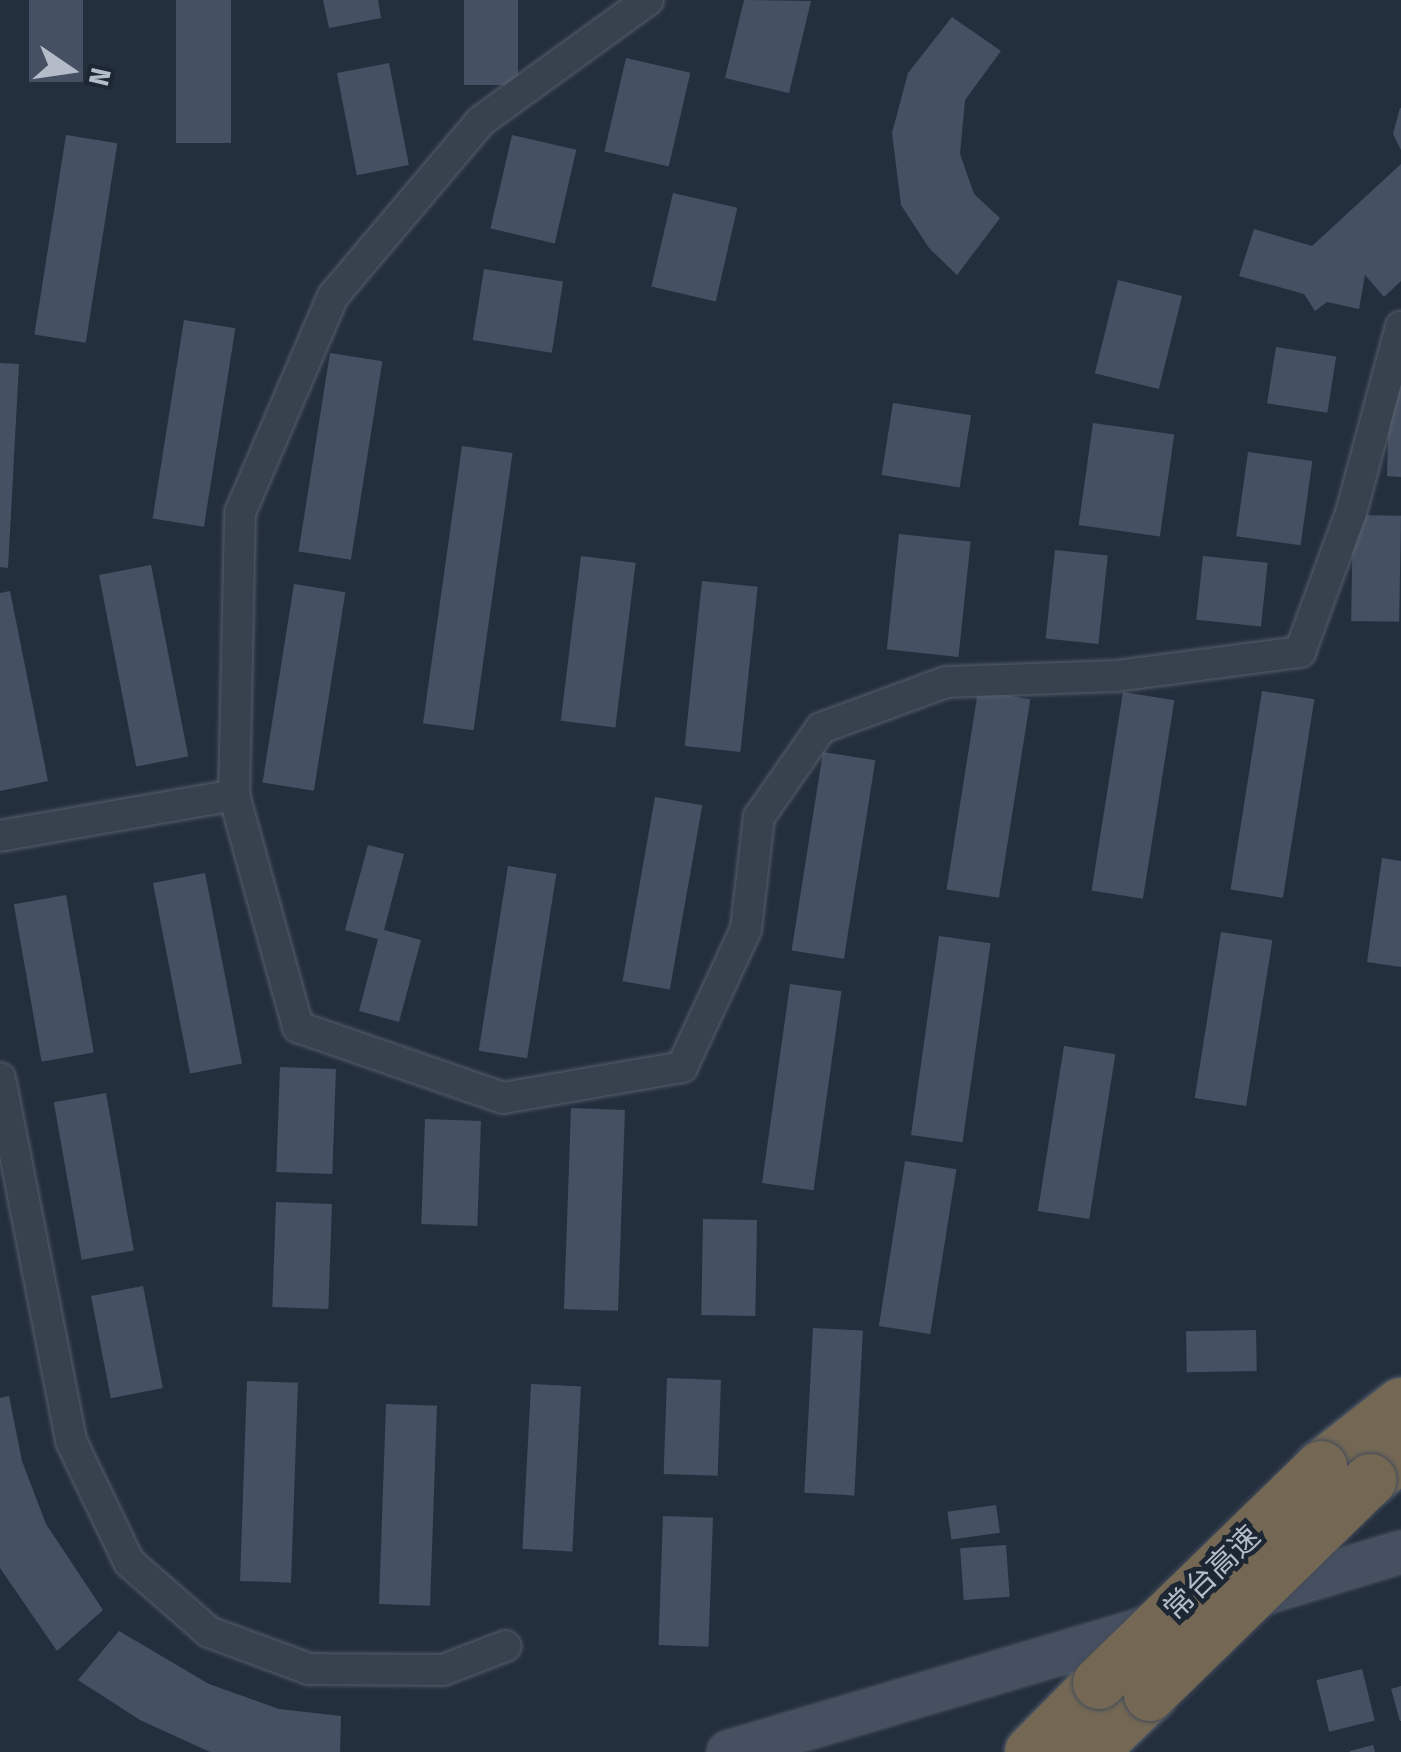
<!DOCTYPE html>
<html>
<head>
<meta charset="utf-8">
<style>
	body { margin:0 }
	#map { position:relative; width:1401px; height:1752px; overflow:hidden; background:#242f3e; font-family:"Fira Sans Condensed","Noto Sans SC",sans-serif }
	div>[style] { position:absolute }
	.building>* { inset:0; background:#455162; transform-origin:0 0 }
	.roads { filter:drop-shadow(0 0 2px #565f6c) drop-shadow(0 0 2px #565f6c) }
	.minor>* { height:30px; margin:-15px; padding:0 15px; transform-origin:15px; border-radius:15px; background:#38414e }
	.secondary>* { height:40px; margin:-20px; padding:0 20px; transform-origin:20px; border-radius:20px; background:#465061 }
	.motorway>* { height:52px; margin:-26px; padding:0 26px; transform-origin:26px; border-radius:26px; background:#746855 }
	.bridges { filter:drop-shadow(0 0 2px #434c59) drop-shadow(0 0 2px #434c59) }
	.motorway-bridge>* { height:52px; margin:-26px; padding:0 26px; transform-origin:26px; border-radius:26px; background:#746855 }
	span { translate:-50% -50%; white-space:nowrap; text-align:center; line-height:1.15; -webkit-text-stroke:9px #1d2633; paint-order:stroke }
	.street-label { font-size:30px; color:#b4bcc9 }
	.north { position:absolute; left:20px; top:20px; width:100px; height:100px; -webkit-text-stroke:8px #1d2633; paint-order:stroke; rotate:103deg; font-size:28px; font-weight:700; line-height:40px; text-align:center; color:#b4bcc9 }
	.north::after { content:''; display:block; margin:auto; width:35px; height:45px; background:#b4bcc9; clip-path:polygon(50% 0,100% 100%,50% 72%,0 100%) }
</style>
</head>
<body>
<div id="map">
	<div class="building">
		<div style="left:29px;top:0;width:54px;height:82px"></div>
		<div style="left:176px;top:0;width:55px;height:143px"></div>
		<div style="clip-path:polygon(323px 0,378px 0,381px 18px,329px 28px)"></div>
		<div style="left:464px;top:0;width:54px;height:85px"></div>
		<div style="clip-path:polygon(744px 0,811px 1px,789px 93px,725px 78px)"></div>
		<div style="clip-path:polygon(952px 17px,1001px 51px,965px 100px,960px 154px,974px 194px,1000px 218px,957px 275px,929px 248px,901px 205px,892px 133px,908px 73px)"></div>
		<div style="left:626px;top:58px;width:66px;height:96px;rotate:13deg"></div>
		<div style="left:389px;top:63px;width:104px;height:53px;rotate:79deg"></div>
		<div style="clip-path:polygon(1400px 108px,1401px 108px,1401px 150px,1393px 134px)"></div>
		<div style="left:66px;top:135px;width:52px;height:202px;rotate:9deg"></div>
		<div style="left:512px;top:135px;width:66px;height:96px;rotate:13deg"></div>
		<div style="clip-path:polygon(1401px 164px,1401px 281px,1384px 297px,1365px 275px,1359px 309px,1327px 302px,1315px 311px,1304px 294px,1239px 276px,1254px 229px,1312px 246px)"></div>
		<div style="left:673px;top:193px;width:66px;height:96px;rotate:13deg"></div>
		<div style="left:484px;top:269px;width:80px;height:72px;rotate:9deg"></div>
		<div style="left:1118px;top:280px;width:66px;height:96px;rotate:14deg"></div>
		<div style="left:184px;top:320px;width:52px;height:201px;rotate:9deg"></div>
		<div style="left:1276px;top:347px;width:61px;height:57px;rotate:9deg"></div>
		<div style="left:330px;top:353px;width:53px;height:201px;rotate:9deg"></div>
		<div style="clip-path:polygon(0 363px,19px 364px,8px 568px,0 567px)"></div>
		<div style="clip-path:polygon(1390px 371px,1401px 371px,1401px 477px,1387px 476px)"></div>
		<div style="left:893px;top:403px;width:79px;height:73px;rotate:9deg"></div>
		<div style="left:1093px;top:423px;width:82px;height:103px;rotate:8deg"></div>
		<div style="left:462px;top:446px;width:51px;height:280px;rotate:8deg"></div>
		<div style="left:1248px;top:452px;width:65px;height:85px;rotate:8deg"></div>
		<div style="left:1353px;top:515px;width:48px;height:106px;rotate:1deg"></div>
		<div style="left:899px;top:534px;width:72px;height:116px;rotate:6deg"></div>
		<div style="left:1055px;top:550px;width:53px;height:89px;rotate:6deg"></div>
		<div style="left:581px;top:556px;width:55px;height:166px;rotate:7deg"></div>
		<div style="left:1203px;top:556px;width:65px;height:64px;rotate:6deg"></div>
		<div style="left:151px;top:565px;width:195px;height:53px;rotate:79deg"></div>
		<div style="left:702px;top:581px;width:56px;height:166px;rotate:6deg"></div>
		<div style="left:294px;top:584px;width:52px;height:201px;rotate:9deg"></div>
		<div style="clip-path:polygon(10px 591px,48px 781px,0 791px,0 593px)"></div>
		<div style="left:978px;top:691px;width:53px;height:201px;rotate:9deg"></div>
		<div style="left:1262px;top:691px;width:53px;height:201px;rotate:9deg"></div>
		<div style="left:1123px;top:692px;width:52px;height:201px;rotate:9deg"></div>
		<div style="left:823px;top:752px;width:53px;height:201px;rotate:9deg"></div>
		<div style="left:655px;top:797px;width:48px;height:187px;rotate:10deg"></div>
		<div style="clip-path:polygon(368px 845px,404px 854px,384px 930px,421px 940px,399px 1022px,359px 1011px,378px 939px,345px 930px)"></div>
		<div style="clip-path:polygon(1382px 858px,1401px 861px,1401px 967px,1367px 962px)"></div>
		<div style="left:508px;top:866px;width:49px;height:187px;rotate:9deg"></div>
		<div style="left:205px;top:873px;width:194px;height:53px;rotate:79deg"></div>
		<div style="left:66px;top:895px;width:160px;height:53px;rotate:80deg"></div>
		<div style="left:1221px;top:932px;width:52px;height:168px;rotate:9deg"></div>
		<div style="left:939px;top:936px;width:52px;height:201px;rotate:8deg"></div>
		<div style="left:790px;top:984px;width:52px;height:201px;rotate:8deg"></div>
		<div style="left:1064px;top:1046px;width:52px;height:167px;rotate:9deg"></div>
		<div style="left:280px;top:1067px;width:56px;height:105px;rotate:2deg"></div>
		<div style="left:106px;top:1093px;width:160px;height:53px;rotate:80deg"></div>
		<div style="left:571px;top:1108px;width:54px;height:201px;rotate:2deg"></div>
		<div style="left:425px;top:1119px;width:56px;height:105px;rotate:2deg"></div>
		<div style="left:905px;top:1161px;width:52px;height:167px;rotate:9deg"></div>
		<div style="left:276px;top:1202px;width:56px;height:105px;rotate:2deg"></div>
		<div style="left:703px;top:1219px;width:54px;height:96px;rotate:1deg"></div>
		<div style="left:143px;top:1286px;width:104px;height:53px;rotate:79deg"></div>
		<div style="left:813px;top:1328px;width:50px;height:165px;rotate:3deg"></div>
		<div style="left:1256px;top:1330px;width:41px;height:70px;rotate:89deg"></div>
		<div style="left:667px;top:1378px;width:54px;height:96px;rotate:2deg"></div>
		<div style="left:247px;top:1381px;width:51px;height:200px;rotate:2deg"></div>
		<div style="left:531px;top:1384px;width:50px;height:165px;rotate:3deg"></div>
		<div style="clip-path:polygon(9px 1396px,22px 1461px,46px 1524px,103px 1610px,57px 1651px,0 1568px,0 1398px)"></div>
		<div style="left:386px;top:1404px;width:51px;height:200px;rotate:2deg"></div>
		<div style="left:996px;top:1505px;width:28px;height:49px;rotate:82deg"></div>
		<div style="left:663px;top:1516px;width:50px;height:129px;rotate:2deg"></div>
		<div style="left:1006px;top:1545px;width:52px;height:46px;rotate:86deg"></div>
		<div style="clip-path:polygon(119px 1631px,209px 1684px,279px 1709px,341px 1716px,340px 1752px,210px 1752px,140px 1720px,78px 1680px)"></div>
		<div style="left:1362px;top:1669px;width:53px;height:47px;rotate:76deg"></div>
		<div style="clip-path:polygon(1401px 1686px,1401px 1721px,1400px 1721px,1391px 1689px)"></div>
		<div style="clip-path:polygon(1373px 1745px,1375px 1752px,1350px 1752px,1350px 1751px)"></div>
	</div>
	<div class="roads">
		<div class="minor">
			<div style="left:648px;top:0;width:206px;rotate:144.1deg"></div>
			<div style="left:481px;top:121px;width:229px;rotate:130.2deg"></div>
			<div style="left:333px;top:296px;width:236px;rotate:113.2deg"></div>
			<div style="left:240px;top:513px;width:282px;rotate:91.2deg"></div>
			<div style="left:234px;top:795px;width:241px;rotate:74.6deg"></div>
			<div style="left:298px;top:1027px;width:217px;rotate:19.1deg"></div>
			<div style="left:503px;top:1098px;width:182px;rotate:-9.8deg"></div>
			<div style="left:682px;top:1067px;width:152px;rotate:-65.1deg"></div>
			<div style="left:746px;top:929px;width:113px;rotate:-83.4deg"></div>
			<div style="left:759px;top:817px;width:108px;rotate:-55.1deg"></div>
			<div style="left:821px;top:728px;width:133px;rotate:-20.2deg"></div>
			<div style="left:946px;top:682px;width:171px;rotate:-2deg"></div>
			<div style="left:1117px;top:676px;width:185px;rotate:-7.5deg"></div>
			<div style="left:1300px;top:652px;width:148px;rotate:-69.9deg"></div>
			<div style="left:1351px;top:513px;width:193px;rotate:-75deg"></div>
			<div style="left:0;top:836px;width:238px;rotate:-9.9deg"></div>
			<div style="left:0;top:1078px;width:370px;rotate:78.9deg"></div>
			<div style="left:71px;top:1441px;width:134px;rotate:64.4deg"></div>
			<div style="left:129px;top:1562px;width:106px;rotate:41.2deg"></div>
			<div style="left:209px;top:1632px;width:107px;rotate:20.3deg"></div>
			<div style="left:309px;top:1669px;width:134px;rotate:0.4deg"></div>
			<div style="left:443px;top:1670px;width:67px;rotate:-20.9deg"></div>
		</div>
		<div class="secondary">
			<div style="left:1252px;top:1597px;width:156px;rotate:-16.8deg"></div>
			<div style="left:728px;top:1752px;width:448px;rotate:-16.5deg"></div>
		</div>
		<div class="motorway">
			<div style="left:1321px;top:1467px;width:102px;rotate:-38.2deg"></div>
			<div style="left:1370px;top:1480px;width:40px;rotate:-39deg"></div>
			<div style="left:1031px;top:1752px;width:97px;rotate:-45.4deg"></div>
			<div style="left:1091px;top:1752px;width:82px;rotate:-44deg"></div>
		</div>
	</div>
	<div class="bridges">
		<div class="motorway-bridge">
			<div style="left:1099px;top:1683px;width:310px;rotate:-44.2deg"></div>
			<div style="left:1150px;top:1695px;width:308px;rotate:-44.3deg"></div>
		</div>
	</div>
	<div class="street-label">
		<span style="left:1212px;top:1573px;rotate:-44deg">常台高速</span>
	</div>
	<div class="north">N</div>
</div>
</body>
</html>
